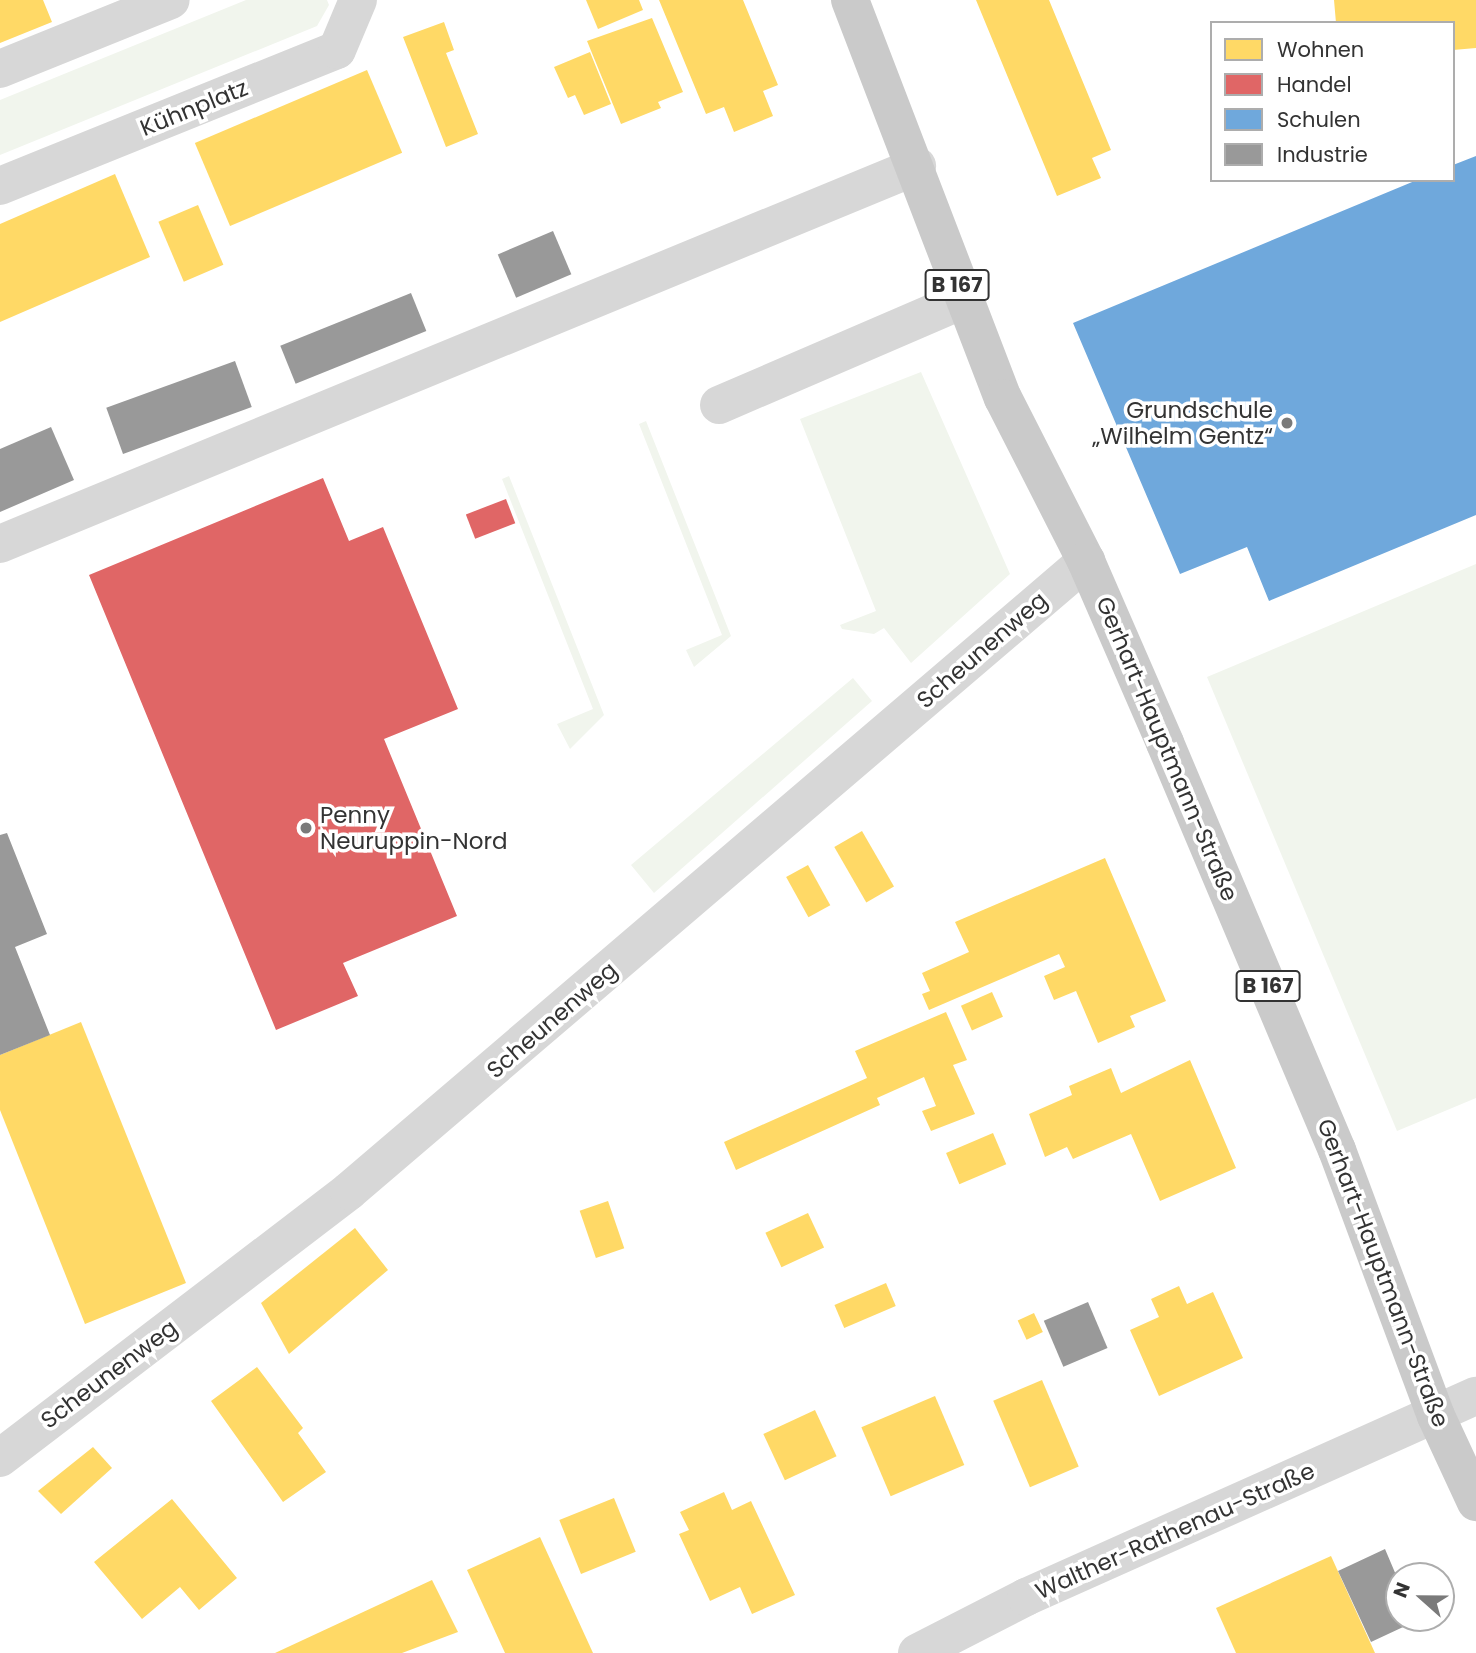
<!DOCTYPE html>
<html>
<head>
<meta charset="utf-8">
<style>
	body { margin:0 }
	#map { position:relative; width:1476px; height:1653px; overflow:hidden; background:#fff; font-family:Poppins,sans-serif }
	div>[style] { position:absolute }
	.green>* { inset:0; background:#f1f5ed }
	.homes>* { inset:0; background:#ffd966; transform-origin:0 0 }
	.shops>* { inset:0; background:#e06666; transform-origin:0 0 }
	.schools>* { inset:0; background:#6fa8dc }
	.industry>* { inset:0; background:#999; transform-origin:0 0 }
	.minor>* { height:38px; margin:-19px; padding:0 19px; transform-origin:19px; border-radius:19px; background:#d7d7d7 }
	.major>* { height:38px; margin:-19px; padding:0 19px; transform-origin:19px; border-radius:19px; background:#cacaca }
	.dots>* { width:19px; height:19px; translate:-50% -50%; box-sizing:border-box; border:4px solid #fff; border-radius:50% }
	span { translate:-50% -50%; white-space:nowrap; text-align:center; line-height:1.15; -webkit-text-stroke:7px #fff; paint-order:stroke }
	.shield-label span { padding:2px 5px; background:#fff; border:2px solid; border-radius:5px; -webkit-text-stroke-width:0 }
	.shield-label { font-size:21px; color:#333; font-weight:700 }
	.street-label { font-size:23px; color:#333 }
	.poi-label { font-size:23px; color:#333 }
	.right { translate:-100% -50%; text-align:right }
	.left { translate:0 -50%; text-align:left }
	.legend { position:absolute; left:1210px; top:21px; width:245px; height:161px; box-sizing:border-box; background:#fff; border:2px solid #adadad; margin:0; padding:9px 12px; list-style:none; font-size:21px; color:#333 }
	.legend li { display:flex; align-items:center; gap:14px; height:35px }
	.legend b { width:35px; border:2px solid #adadad }
	.north { position:absolute; left:1385px; top:1562px; width:70px; height:70px; box-sizing:border-box; background:#fff; border:2px solid #adadad; border-radius:50%; rotate:291deg; font-size:19px; font-weight:700; line-height:28px; text-align:center; color:#333 }
	.north::after { content:''; display:block; margin:auto; width:24px; height:32px; background:#7a7a7a; clip-path:polygon(50% 0,100% 100%,50% 72%,0 100%) }
</style>
</head>
<body>
<div id="map">
	<div class="green">
		<div style="clip-path:polygon(246px 0,327px 0,329px 5px,317px 26px,0 155px,0 100px)"></div>
		<div style="clip-path:polygon(921px 372px,1010px 574px,911px 663px,884px 628px,874px 634px,842px 629px,840px 625px,876px 611px,800px 419px)"></div>
		<div style="clip-path:polygon(646px 421px,731px 636px,694px 667px,686px 650px,722px 635px,639px 424px)"></div>
		<div style="clip-path:polygon(509px 476px,604px 715px,570px 749px,557px 724px,593px 709px,502px 479px)"></div>
		<div style="clip-path:polygon(1476px 564px,1476px 1098px,1397px 1131px,1207px 677px)"></div>
		<div style="clip-path:polygon(853px 678px,872px 701px,654px 893px,631px 865px)"></div>
	</div>
	<div class="homes">
		<div style="clip-path:polygon(0 0,43px 0,52px 22px,0 43px)"></div>
		<div style="clip-path:polygon(586px 0,639px 0,643px 10px,598px 29px)"></div>
		<div style="clip-path:polygon(659px 0,743px 0,778px 85px,763px 91px,773px 116px,734px 132px,724px 107px,706px 114px)"></div>
		<div style="clip-path:polygon(976px 0,1049px 0,1111px 150px,1092px 158px,1101px 178px,1057px 196px)"></div>
		<div style="clip-path:polygon(1334px 0,1476px 0,1476px 48px,1453px 50px,1453px 23px,1336px 23px)"></div>
		<div style="clip-path:polygon(652px 18px,683px 92px,658px 102px,661px 108px,621px 124px,587px 41px)"></div>
		<div style="clip-path:polygon(444px 22px,454px 50px,446px 53px,478px 134px,446px 147px,403px 37px)"></div>
		<div style="clip-path:polygon(590px 52px,611px 104px,584px 115px,575px 95px,568px 98px,554px 67px)"></div>
		<div style="left:367px;top:70px;width:90px;height:187px;rotate:67deg"></div>
		<div style="clip-path:polygon(115px 174px,150px 257px,0 322px,0 224px)"></div>
		<div style="left:198px;top:205px;width:65px;height:43px;rotate:67deg"></div>
		<div style="left:862px;top:831px;width:64px;height:32px;rotate:60deg"></div>
		<div style="clip-path:polygon(1105px 858px,1166px 1001px,1130px 1016px,1135px 1027px,1098px 1043px,1076px 991px,1054px 1000px,1044px 976px,1065px 967px,1059px 954px,929px 1010px,922px 994px,930px 991px,922px 973px,969px 952px,955px 922px)"></div>
		<div style="left:808px;top:865px;width:46px;height:25px;rotate:61deg"></div>
		<div style="left:992px;top:992px;width:27px;height:34px;rotate:66deg"></div>
		<div style="clip-path:polygon(946px 1012px,967px 1060px,953px 1065px,975px 1114px,931px 1131px,922px 1111px,936px 1106px,924px 1077px,877px 1098px,880px 1105px,736px 1170px,724px 1142px,867px 1078px,855px 1051px)"></div>
		<div style="clip-path:polygon(81px 1022px,186px 1283px,85px 1324px,0 1110px,0 1055px)"></div>
		<div style="clip-path:polygon(1190px 1060px,1236px 1168px,1160px 1201px,1131px 1134px,1073px 1159px,1067px 1147px,1045px 1157px,1029px 1114px,1072px 1095px,1069px 1086px,1111px 1068px,1121px 1093px)"></div>
		<div style="left:993px;top:1133px;width:34px;height:51px;rotate:67deg"></div>
		<div style="left:608px;top:1201px;width:50px;height:30px;rotate:71deg"></div>
		<div style="left:808px;top:1213px;width:38px;height:47px;rotate:65deg"></div>
		<div style="clip-path:polygon(355px 1228px,388px 1270px,289px 1354px,261px 1303px)"></div>
		<div style="left:886px;top:1283px;width:25px;height:56px;rotate:67deg"></div>
		<div style="clip-path:polygon(1179px 1286px,1187px 1304px,1213px 1292px,1243px 1358px,1159px 1396px,1130px 1330px,1159px 1317px,1151px 1299px)"></div>
		<div style="left:1034px;top:1313px;width:21px;height:18px;rotate:65deg"></div>
		<div style="clip-path:polygon(257px 1367px,303px 1428px,298px 1433px,326px 1472px,283px 1502px,211px 1401px)"></div>
		<div style="left:1042px;top:1380px;width:94px;height:53px;rotate:67deg"></div>
		<div style="left:935px;top:1396px;width:75px;height:80px;rotate:67deg"></div>
		<div style="left:815px;top:1410px;width:51px;height:57px;rotate:65deg"></div>
		<div style="clip-path:polygon(93px 1447px,112px 1468px,61px 1514px,38px 1491px)"></div>
		<div style="clip-path:polygon(724px 1492px,732px 1510px,751px 1501px,795px 1595px,752px 1614px,740px 1587px,710px 1601px,679px 1534px,689px 1530px,680px 1512px)"></div>
		<div style="left:614px;top:1498px;width:58px;height:59px;rotate:68deg"></div>
		<div style="clip-path:polygon(172px 1499px,237px 1578px,199px 1610px,180px 1587px,142px 1619px,94px 1562px)"></div>
		<div style="clip-path:polygon(540px 1537px,593px 1653px,505px 1653px,467px 1570px)"></div>
		<div style="clip-path:polygon(1331px 1556px,1375px 1653px,1236px 1653px,1216px 1608px)"></div>
		<div style="clip-path:polygon(432px 1580px,458px 1632px,402px 1653px,275px 1653px)"></div>
	</div>
	<div class="shops">
		<div style="clip-path:polygon(323px 478px,349px 541px,383px 527px,458px 709px,384px 739px,457px 916px,343px 963px,358px 996px,276px 1030px,89px 575px)"></div>
		<div style="left:506px;top:499px;width:26px;height:43px;rotate:69deg"></div>
	</div>
	<div class="schools">
		<div style="clip-path:polygon(1476px 156px,1476px 515px,1269px 601px,1247px 547px,1180px 574px,1073px 323px,1417px 180px,1453px 180px,1453px 165px)"></div>
	</div>
	<div class="industry">
		<div style="left:553px;top:231px;width:47px;height:60px;rotate:67deg"></div>
		<div style="left:411px;top:293px;width:41px;height:141px;rotate:68deg"></div>
		<div style="left:235px;top:361px;width:49px;height:137px;rotate:70deg"></div>
		<div style="clip-path:polygon(51px 427px,74px 480px,0 512px,0 449px)"></div>
		<div style="clip-path:polygon(7px 833px,47px 934px,15px 947px,50px 1035px,0 1055px,0 835px)"></div>
		<div style="left:1088px;top:1302px;width:50px;height:48px;rotate:67deg"></div>
		<div style="clip-path:polygon(1385px 1549px,1399px 1582px,1399px 1618px,1416px 1621px,1371px 1642px,1338px 1571px)"></div>
	</div>
	<div class="minor">
		<div style="left:0;top:69px;width:184px;rotate:-22deg"></div>
		<div style="left:0;top:186px;width:363px;rotate:-22deg"></div>
		<div style="left:337px;top:50px;width:54px;rotate:-67.2deg"></div>
		<div style="left:719px;top:405px;width:266px;rotate:-23.3deg"></div>
		<div style="left:0;top:544px;width:992px;rotate:-22.4deg"></div>
		<div style="left:0;top:1458px;width:439px;rotate:-37.4deg"></div>
		<div style="left:349px;top:1191px;width:970px;rotate:-40.52deg"></div>
		<div style="left:917px;top:1653px;width:123px;rotate:-27.2deg"></div>
		<div style="left:1026px;top:1597px;width:493px;rotate:-24.1deg"></div>
	</div>
	<div class="major">
		<div style="left:850px;top:0;width:426px;rotate:69deg"></div>
		<div style="left:1003px;top:398px;width:183px;rotate:63deg"></div>
		<div style="left:1086px;top:561px;width:198px;rotate:66.5deg"></div>
		<div style="left:1165px;top:743px;width:442px;rotate:67.1deg"></div>
		<div style="left:1337px;top:1150px;width:284px;rotate:69.6deg"></div>
		<div style="left:1436px;top:1416px;width:95px;rotate:65.1deg"></div>
	</div>
	<div class="dots">
		<div style="left:1287px;top:423px;background:#7a7a7a"></div>
		<div style="left:306px;top:828px;background:#7a7a7a"></div>
	</div>
	<div class="shield-label">
		<span style="left:957px;top:285px">B 167</span>
		<span style="left:1268px;top:986px">B 167</span>
	</div>
	<div class="street-label">
		<span style="left:194px;top:108px;rotate:-22deg">Kühnplatz</span>
		<span style="left:982px;top:650px;rotate:-41deg">Scheunenweg</span>
		<span style="left:1167px;top:749px;rotate:67deg">Gerhart-Hauptmann-Straße</span>
		<span style="left:552px;top:1020px;rotate:-41deg">Scheunenweg</span>
		<span style="left:1383px;top:1273px;rotate:69deg">Gerhart-Hauptmann-Straße</span>
		<span style="left:109px;top:1374px;rotate:-37deg">Scheunenweg</span>
		<span style="left:1175px;top:1531px;rotate:-24deg">Walther-Rathenau-Straße</span>
	</div>
	<div class="poi-label">
		<span class="right" style="left:1273px;top:423px">Grundschule<br>„Wilhelm Gentz“</span>
		<span class="left" style="left:320px;top:828px">Penny<br>Neuruppin-Nord</span>
	</div>
	<ul class="legend">
	<li><b style="height:19px;background:#ffd966"></b>Wohnen</li>
	<li><b style="height:19px;background:#e06666"></b>Handel</li>
	<li><b style="height:19px;background:#6fa8dc"></b>Schulen</li>
	<li><b style="height:19px;background:#999"></b>Industrie</li>
	</ul>
	<div class="north">N</div>
</div>
</body>
</html>
